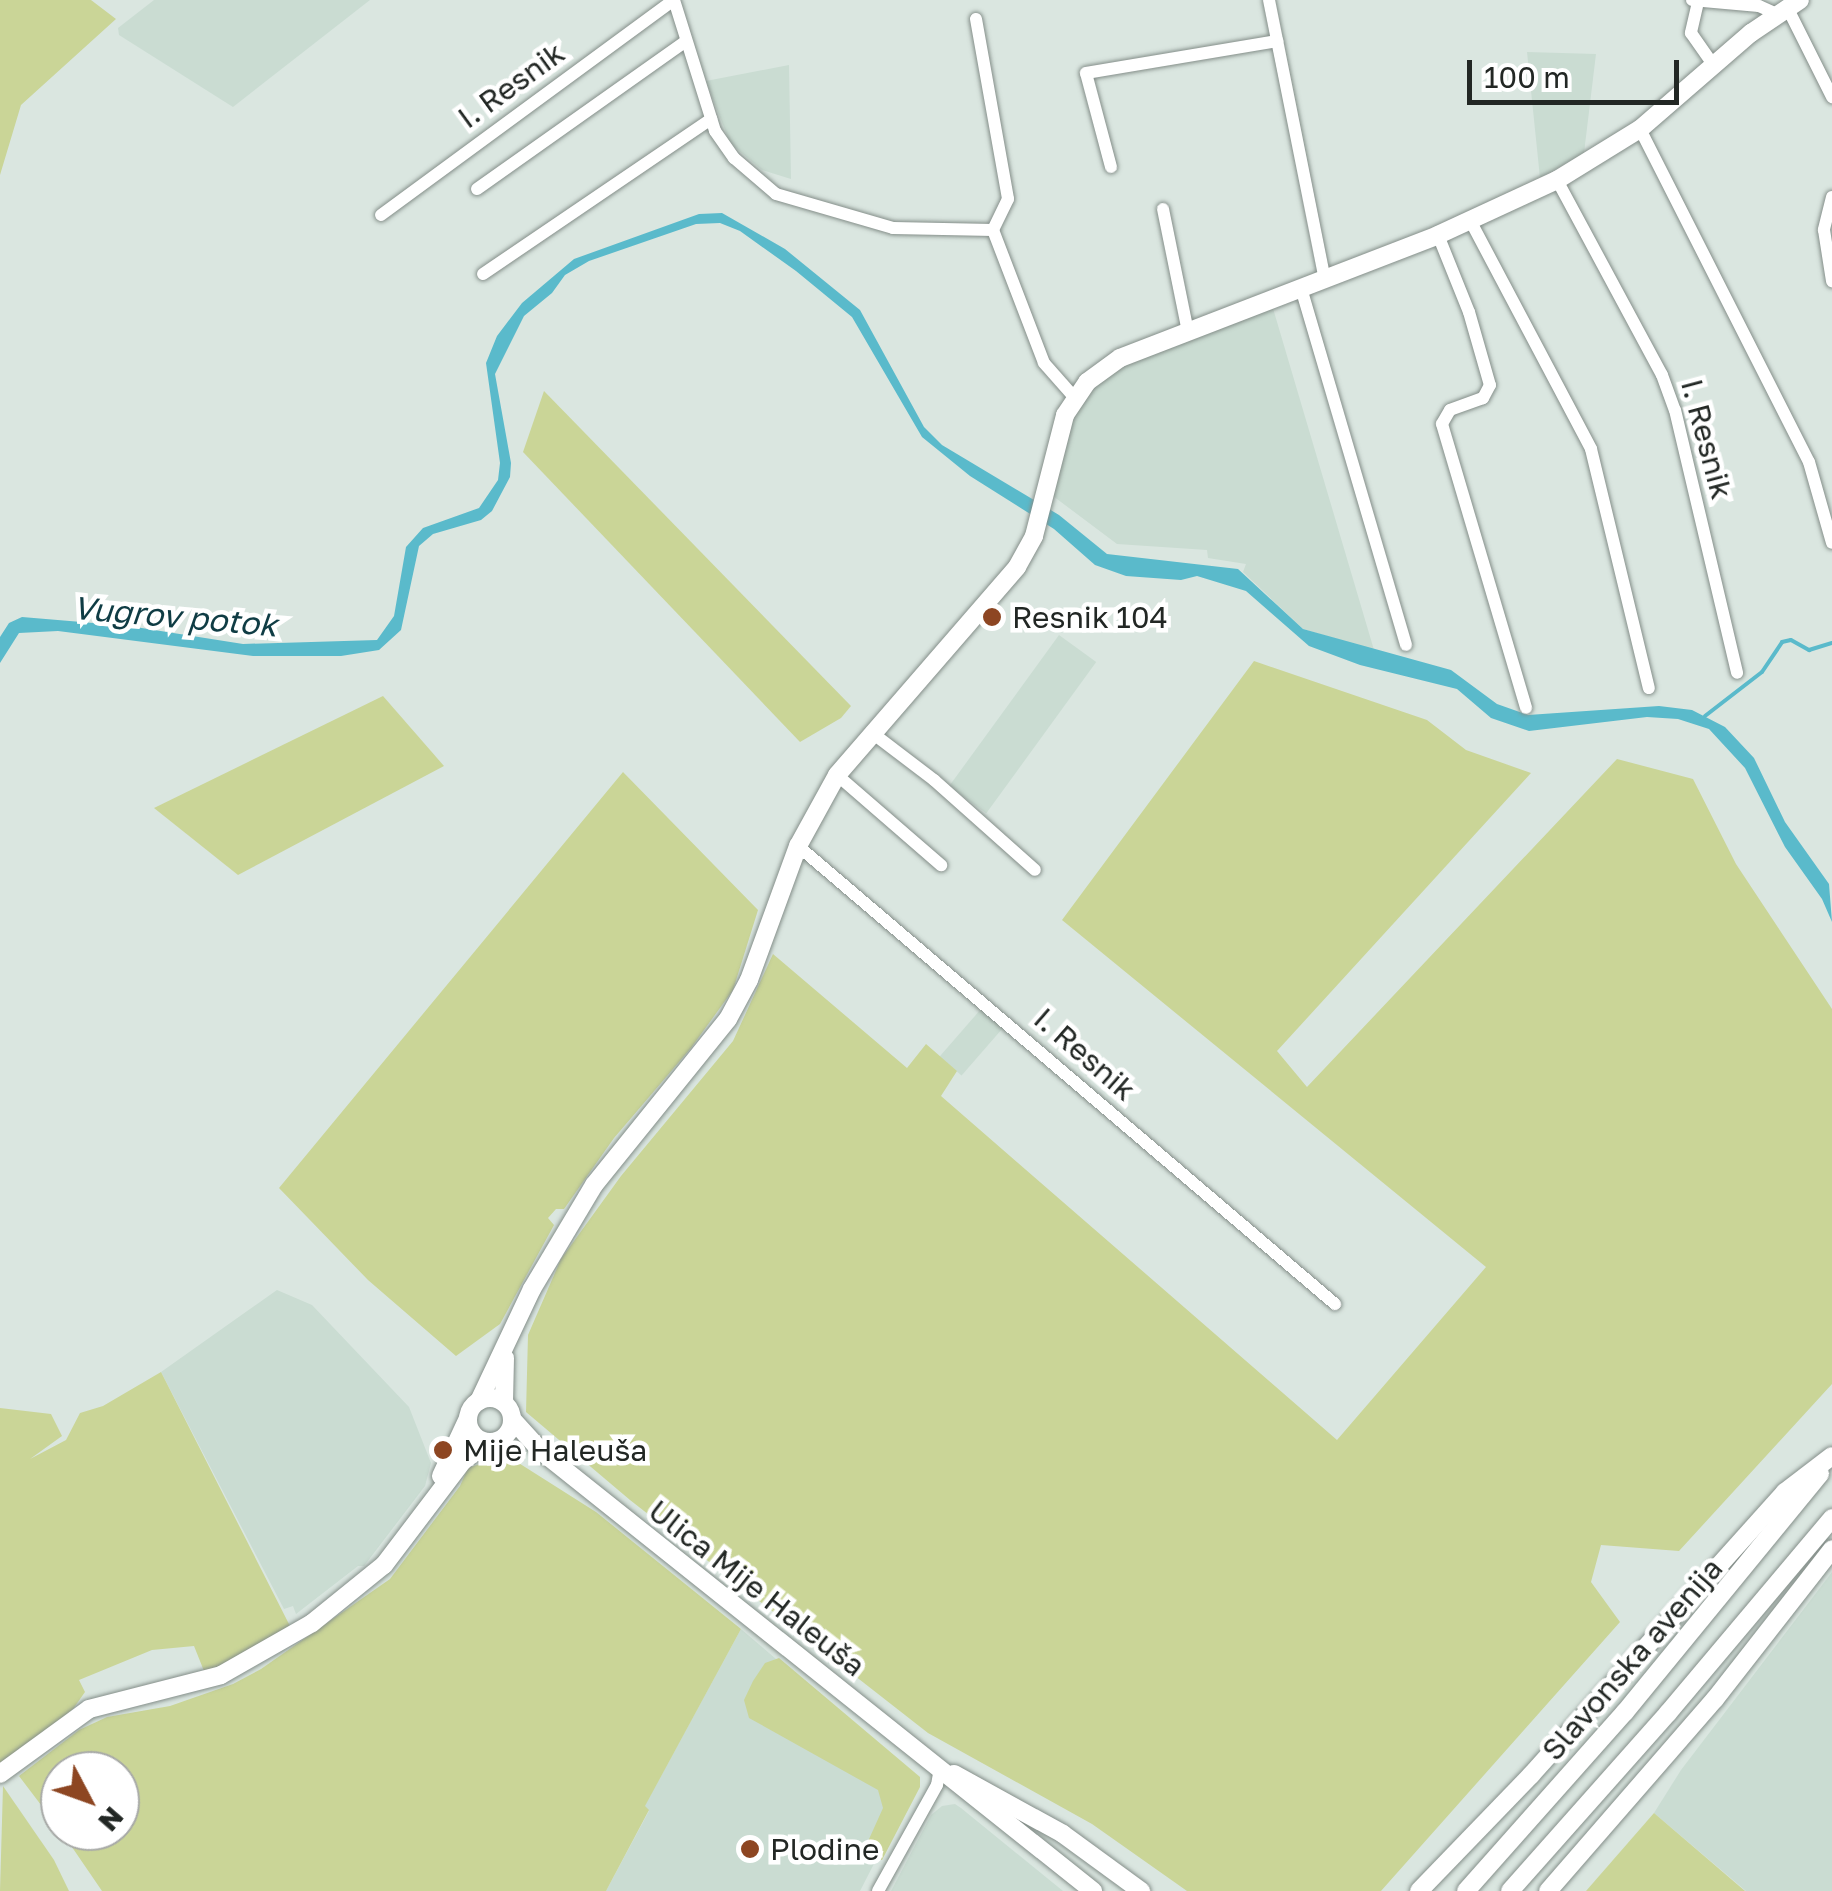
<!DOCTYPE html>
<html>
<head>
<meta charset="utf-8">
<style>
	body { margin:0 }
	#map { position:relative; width:1832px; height:1891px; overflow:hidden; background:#dae6e0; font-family:"Golos Text",sans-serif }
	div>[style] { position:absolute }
	.built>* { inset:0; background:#cadcd2; transform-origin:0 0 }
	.green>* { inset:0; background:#cad597 }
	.water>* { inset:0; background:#5abacb }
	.stream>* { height:4px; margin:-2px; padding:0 2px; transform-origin:2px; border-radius:2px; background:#5abacb }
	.roads { filter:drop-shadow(0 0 2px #848e89) drop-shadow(0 0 2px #848e89) }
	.minor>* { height:12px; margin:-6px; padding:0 6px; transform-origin:6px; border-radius:6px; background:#fff }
	.tertiary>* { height:18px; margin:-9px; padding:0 9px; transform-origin:9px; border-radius:9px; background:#fff }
	.secondary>* { height:18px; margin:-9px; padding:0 9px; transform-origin:9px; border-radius:9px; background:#fff }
	.secondary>.ring { margin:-9px; padding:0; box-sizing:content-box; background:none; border:18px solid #fff; border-radius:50% }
	.dots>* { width:28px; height:28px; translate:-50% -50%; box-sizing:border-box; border:5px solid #fff; border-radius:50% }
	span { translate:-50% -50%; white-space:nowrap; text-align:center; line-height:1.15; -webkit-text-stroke:9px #fff; paint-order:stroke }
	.street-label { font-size:30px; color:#222724 }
	.poi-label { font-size:30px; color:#222724 }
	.left { translate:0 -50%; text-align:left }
	.water-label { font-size:32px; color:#0f3c44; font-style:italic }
	.north { position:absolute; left:40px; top:1751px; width:100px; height:100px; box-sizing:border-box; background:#fff; border:2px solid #a7a9a7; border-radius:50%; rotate:131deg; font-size:28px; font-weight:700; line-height:40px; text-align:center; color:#222724 }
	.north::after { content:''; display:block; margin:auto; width:35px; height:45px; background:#8d4622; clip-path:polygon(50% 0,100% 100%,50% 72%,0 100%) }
	.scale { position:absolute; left:1467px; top:60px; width:212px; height:45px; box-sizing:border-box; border:5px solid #222724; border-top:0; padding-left:12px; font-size:30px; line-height:35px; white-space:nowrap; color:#222724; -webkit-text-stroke:8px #fff; paint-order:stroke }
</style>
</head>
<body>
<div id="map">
	<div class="built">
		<div style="clip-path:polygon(154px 0,370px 0,233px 107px,119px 35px,118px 28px)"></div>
		<div style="clip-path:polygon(1527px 52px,1596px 54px,1584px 153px,1540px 178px)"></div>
		<div style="clip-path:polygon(789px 65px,791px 179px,762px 170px,730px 143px,706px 81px)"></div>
		<div style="clip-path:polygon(1272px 305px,1374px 650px,1303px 629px,1243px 572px,1246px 564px,1208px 558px,1207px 550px,1117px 544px,1053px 496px,1074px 411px,1085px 394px,1115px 369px)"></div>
		<div style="left:1059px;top:635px;width:46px;height:187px;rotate:36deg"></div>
		<div style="left:981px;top:1009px;width:29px;height:63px;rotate:41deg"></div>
		<div style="clip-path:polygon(277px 1290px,312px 1305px,409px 1407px,431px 1463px,425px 1486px,364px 1566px,358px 1566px,296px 1614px,293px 1606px,284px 1609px,161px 1372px)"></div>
		<div style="clip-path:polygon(1832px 1572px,1832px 1891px,1746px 1891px,1654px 1813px,1681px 1770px)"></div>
		<div style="clip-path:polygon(741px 1629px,917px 1780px,860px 1891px,606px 1891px,649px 1811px,644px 1807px)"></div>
		<div style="clip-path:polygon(955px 1804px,961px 1808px,1063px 1891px,891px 1891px,931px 1815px,942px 1806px)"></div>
	</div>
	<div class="green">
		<div style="clip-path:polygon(0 0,91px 0,116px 19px,21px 105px,0 175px)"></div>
		<div style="clip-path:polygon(544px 391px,851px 706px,841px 718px,800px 742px,523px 452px)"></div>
		<div style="clip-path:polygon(1254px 661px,1427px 720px,1466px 750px,1531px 773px,1277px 1051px,1307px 1087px,1617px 759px,1693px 779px,1736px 864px,1832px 1009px,1832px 1384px,1679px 1551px,1601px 1545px,1591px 1582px,1620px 1622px,1381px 1891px,1187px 1891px,1092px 1824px,928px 1733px,630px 1500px,526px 1412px,528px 1335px,561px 1259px,621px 1176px,733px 1041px,773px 954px,907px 1068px,926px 1044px,957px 1071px,941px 1096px,1337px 1440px,1486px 1267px,1062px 920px)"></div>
		<div style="clip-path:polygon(383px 696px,444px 766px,238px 875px,154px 808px)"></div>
		<div style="clip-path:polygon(623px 772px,758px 910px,733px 990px,691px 1048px,614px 1138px,564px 1209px,556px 1209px,548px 1218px,554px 1225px,500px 1324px,456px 1356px,368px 1280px,279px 1188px)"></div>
		<div style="clip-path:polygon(161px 1372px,291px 1628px,234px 1662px,204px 1671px,194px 1646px,152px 1650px,79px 1680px,85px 1692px,73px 1709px,0 1766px,0 1408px,51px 1414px,62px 1436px,30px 1459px,66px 1440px,80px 1413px,103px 1406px)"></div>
		<div style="clip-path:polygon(506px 1455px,596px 1512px,741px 1629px,645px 1806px,649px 1810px,606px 1891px,102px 1891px,61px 1831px,120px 1831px,120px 1771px,60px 1771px,60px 1830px,19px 1776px,79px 1730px,107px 1717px,170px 1706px,233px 1684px,261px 1669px,390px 1579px,460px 1486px,468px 1468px)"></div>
		<div style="clip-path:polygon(779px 1658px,920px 1777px,920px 1787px,882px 1860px,873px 1859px,865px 1848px,883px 1808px,878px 1790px,749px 1718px,744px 1700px,753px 1681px,765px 1663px)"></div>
		<div style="clip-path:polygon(3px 1786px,54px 1860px,69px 1891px,0 1891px)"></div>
		<div style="clip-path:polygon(1654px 1813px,1745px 1891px,1586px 1891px)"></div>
	</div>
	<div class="water">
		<div style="clip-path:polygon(722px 213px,785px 249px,860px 310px,924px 427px,942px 445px,1059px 515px,1107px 554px,1238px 569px,1303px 629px,1451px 670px,1497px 704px,1528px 715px,1659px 706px,1692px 710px,1725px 727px,1754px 758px,1785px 822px,1829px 884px,1832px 922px,1822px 899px,1785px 847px,1745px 768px,1709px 729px,1678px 719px,1647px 717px,1529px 731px,1491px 718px,1457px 689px,1360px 665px,1309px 646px,1246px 591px,1197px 576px,1181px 580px,1126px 576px,1095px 565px,1054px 529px,970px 476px,922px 437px,852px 317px,796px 271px,740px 231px,720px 223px,696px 224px,589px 261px,565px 275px,552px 293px,524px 316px,495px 374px,511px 463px,510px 477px,492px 511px,481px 520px,433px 534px,419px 546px,401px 630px,379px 650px,341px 656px,253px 656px,58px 631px,19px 633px,0 663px,0 637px,9px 623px,22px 617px,129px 626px,243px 644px,377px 640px,394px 616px,406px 547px,423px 528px,479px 508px,498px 480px,500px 463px,486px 363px,497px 336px,522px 303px,574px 259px,699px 214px)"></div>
	</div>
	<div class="stream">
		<div style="left:1705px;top:716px;width:72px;rotate:-37.7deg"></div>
		<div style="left:1762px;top:672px;width:36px;rotate:-56deg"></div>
		<div style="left:1782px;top:642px;width:9px;rotate:-13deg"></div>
		<div style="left:1791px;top:640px;width:21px;rotate:29deg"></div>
		<div style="left:1809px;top:650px;width:24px;rotate:-17deg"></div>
	</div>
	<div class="roads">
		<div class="minor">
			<div style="left:674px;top:0;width:137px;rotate:72.6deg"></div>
			<div style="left:715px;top:131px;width:33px;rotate:55deg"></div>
			<div style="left:734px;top:158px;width:55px;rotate:40.6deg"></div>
			<div style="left:776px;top:194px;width:122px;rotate:16.2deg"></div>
			<div style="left:893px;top:228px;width:100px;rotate:1.1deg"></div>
			<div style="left:1269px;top:0;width:285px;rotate:78.7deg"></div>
			<div style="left:1692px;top:0;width:67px;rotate:5.1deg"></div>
			<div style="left:1759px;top:6px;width:20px;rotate:24deg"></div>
			<div style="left:1698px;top:2px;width:32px;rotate:103deg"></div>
			<div style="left:1691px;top:33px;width:38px;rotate:55deg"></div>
			<div style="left:1787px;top:7px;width:101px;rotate:63.4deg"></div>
			<div style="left:976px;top:19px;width:183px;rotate:79.9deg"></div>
			<div style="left:1008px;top:199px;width:34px;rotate:116deg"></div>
			<div style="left:993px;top:230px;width:142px;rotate:69deg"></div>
			<div style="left:1044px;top:363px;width:47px;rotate:48.5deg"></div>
			<div style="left:1640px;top:129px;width:373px;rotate:63.1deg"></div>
			<div style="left:1809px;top:462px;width:84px;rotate:74.1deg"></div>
			<div style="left:1111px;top:167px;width:97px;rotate:-104.9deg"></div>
			<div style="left:1086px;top:73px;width:194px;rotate:-9.5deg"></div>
			<div style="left:1557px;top:180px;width:221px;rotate:61.7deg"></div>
			<div style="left:1662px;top:375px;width:37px;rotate:70deg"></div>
			<div style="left:1675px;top:410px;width:270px;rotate:76.7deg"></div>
			<div style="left:477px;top:189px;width:256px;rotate:-35.3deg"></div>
			<div style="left:1832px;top:197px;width:34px;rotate:104deg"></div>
			<div style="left:1824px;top:230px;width:52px;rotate:81.1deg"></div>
			<div style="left:1163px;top:209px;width:126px;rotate:78.5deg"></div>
			<div style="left:381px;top:215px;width:363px;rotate:-36.3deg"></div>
			<div style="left:1471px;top:222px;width:257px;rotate:62.1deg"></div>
			<div style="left:1591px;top:449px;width:246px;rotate:76.4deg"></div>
			<div style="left:1438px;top:235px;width:83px;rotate:68.1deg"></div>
			<div style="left:1469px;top:312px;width:76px;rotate:74deg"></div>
			<div style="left:1490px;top:385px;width:15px;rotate:118deg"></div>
			<div style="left:1483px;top:398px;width:35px;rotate:160deg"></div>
			<div style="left:1450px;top:410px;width:16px;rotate:120deg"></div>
			<div style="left:1442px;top:424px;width:296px;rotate:73.5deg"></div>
			<div style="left:483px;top:274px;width:276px;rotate:-34.2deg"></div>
			<div style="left:1301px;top:288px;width:372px;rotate:73.6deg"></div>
			<div style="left:871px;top:732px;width:79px;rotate:37.3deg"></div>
			<div style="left:934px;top:780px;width:135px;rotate:41.7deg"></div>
			<div style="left:837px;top:775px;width:138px;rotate:40.9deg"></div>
			<div style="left:798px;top:846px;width:706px;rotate:40.46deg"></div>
			<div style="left:878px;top:1891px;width:121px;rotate:-60.9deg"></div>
			<div style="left:937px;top:1785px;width:17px;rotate:-80deg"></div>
		</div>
		<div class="tertiary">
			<div style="left:479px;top:1401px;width:124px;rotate:-64.7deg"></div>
			<div style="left:532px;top:1289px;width:121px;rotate:-59.2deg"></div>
			<div style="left:594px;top:1185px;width:213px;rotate:-51.1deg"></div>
			<div style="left:728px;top:1019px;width:44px;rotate:-61.7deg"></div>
			<div style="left:749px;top:980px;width:143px;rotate:-69.9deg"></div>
			<div style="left:798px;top:846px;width:81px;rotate:-61.2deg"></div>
			<div style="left:837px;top:775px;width:275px;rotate:-49.1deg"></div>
			<div style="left:1017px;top:567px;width:35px;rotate:-61deg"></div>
			<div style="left:1034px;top:536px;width:125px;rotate:-75.6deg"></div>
			<div style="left:1065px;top:415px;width:40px;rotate:-56deg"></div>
			<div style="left:1087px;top:382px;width:41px;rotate:-36deg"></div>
			<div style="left:1120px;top:358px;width:341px;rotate:-21.1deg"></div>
			<div style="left:1438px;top:235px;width:131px;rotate:-24.8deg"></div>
			<div style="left:1557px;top:180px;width:97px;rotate:-31.6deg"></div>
			<div style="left:1640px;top:129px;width:147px;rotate:-40.9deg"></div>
			<div style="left:1751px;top:33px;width:59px;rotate:-34deg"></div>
			<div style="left:504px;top:1402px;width:44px;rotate:-88.7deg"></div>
		</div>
		<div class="secondary">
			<div class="ring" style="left:468px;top:1398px;width:26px;height:26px"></div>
			<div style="left:512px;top:1419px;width:43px;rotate:47.8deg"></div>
			<div style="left:541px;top:1451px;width:706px;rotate:38.56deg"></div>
			<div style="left:441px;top:1476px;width:64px;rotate:-65deg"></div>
			<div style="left:0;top:1774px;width:110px;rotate:-36.1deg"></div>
			<div style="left:89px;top:1709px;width:136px;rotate:-14.4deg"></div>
			<div style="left:221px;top:1675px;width:105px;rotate:-29.7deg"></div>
			<div style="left:312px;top:1623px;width:92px;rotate:-38.9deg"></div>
			<div style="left:384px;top:1565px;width:131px;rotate:-52.8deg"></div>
			<div style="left:463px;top:1461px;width:31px;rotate:-37deg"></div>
			<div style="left:954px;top:1774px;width:124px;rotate:28.8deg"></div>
			<div style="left:1063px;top:1834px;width:97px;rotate:36.2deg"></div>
			<div style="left:1419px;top:1891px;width:161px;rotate:-46deg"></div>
			<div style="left:1531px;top:1775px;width:380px;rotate:-48.1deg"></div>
			<div style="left:1785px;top:1492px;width:59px;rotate:-37.5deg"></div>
			<div style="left:1466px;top:1891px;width:239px;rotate:-48.4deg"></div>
			<div style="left:1625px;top:1712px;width:308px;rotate:-50.7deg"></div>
			<div style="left:1510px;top:1891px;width:238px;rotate:-48.4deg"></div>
			<div style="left:1668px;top:1713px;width:255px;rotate:-49.9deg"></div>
			<div style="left:1548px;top:1891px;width:254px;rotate:-49deg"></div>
			<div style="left:1715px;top:1699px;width:190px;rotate:-52deg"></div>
		</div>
	</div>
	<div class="dots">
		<div style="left:992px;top:617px;background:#8d4622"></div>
		<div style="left:443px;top:1450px;background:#8d4622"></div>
		<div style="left:750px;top:1849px;background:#8d4622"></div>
	</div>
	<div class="street-label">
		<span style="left:511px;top:85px;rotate:-36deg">I. Resnik</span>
		<span style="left:1707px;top:439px;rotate:75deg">I. Resnik</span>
		<span style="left:1085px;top:1054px;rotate:41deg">I. Resnik</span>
		<span style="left:757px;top:1588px;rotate:38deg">Ulica Mije Haleuša</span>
		<span style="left:1632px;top:1659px;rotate:-49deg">Slavonska avenija</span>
	</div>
	<div class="poi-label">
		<span class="left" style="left:1012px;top:617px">Resnik 104</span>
		<span class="left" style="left:463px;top:1450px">Mije Haleuša</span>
		<span class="left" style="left:770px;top:1849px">Plodine</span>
	</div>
	<div class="water-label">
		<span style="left:175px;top:616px;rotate:5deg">Vugrov potok</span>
	</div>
	<div class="north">N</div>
	<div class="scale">100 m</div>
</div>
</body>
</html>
